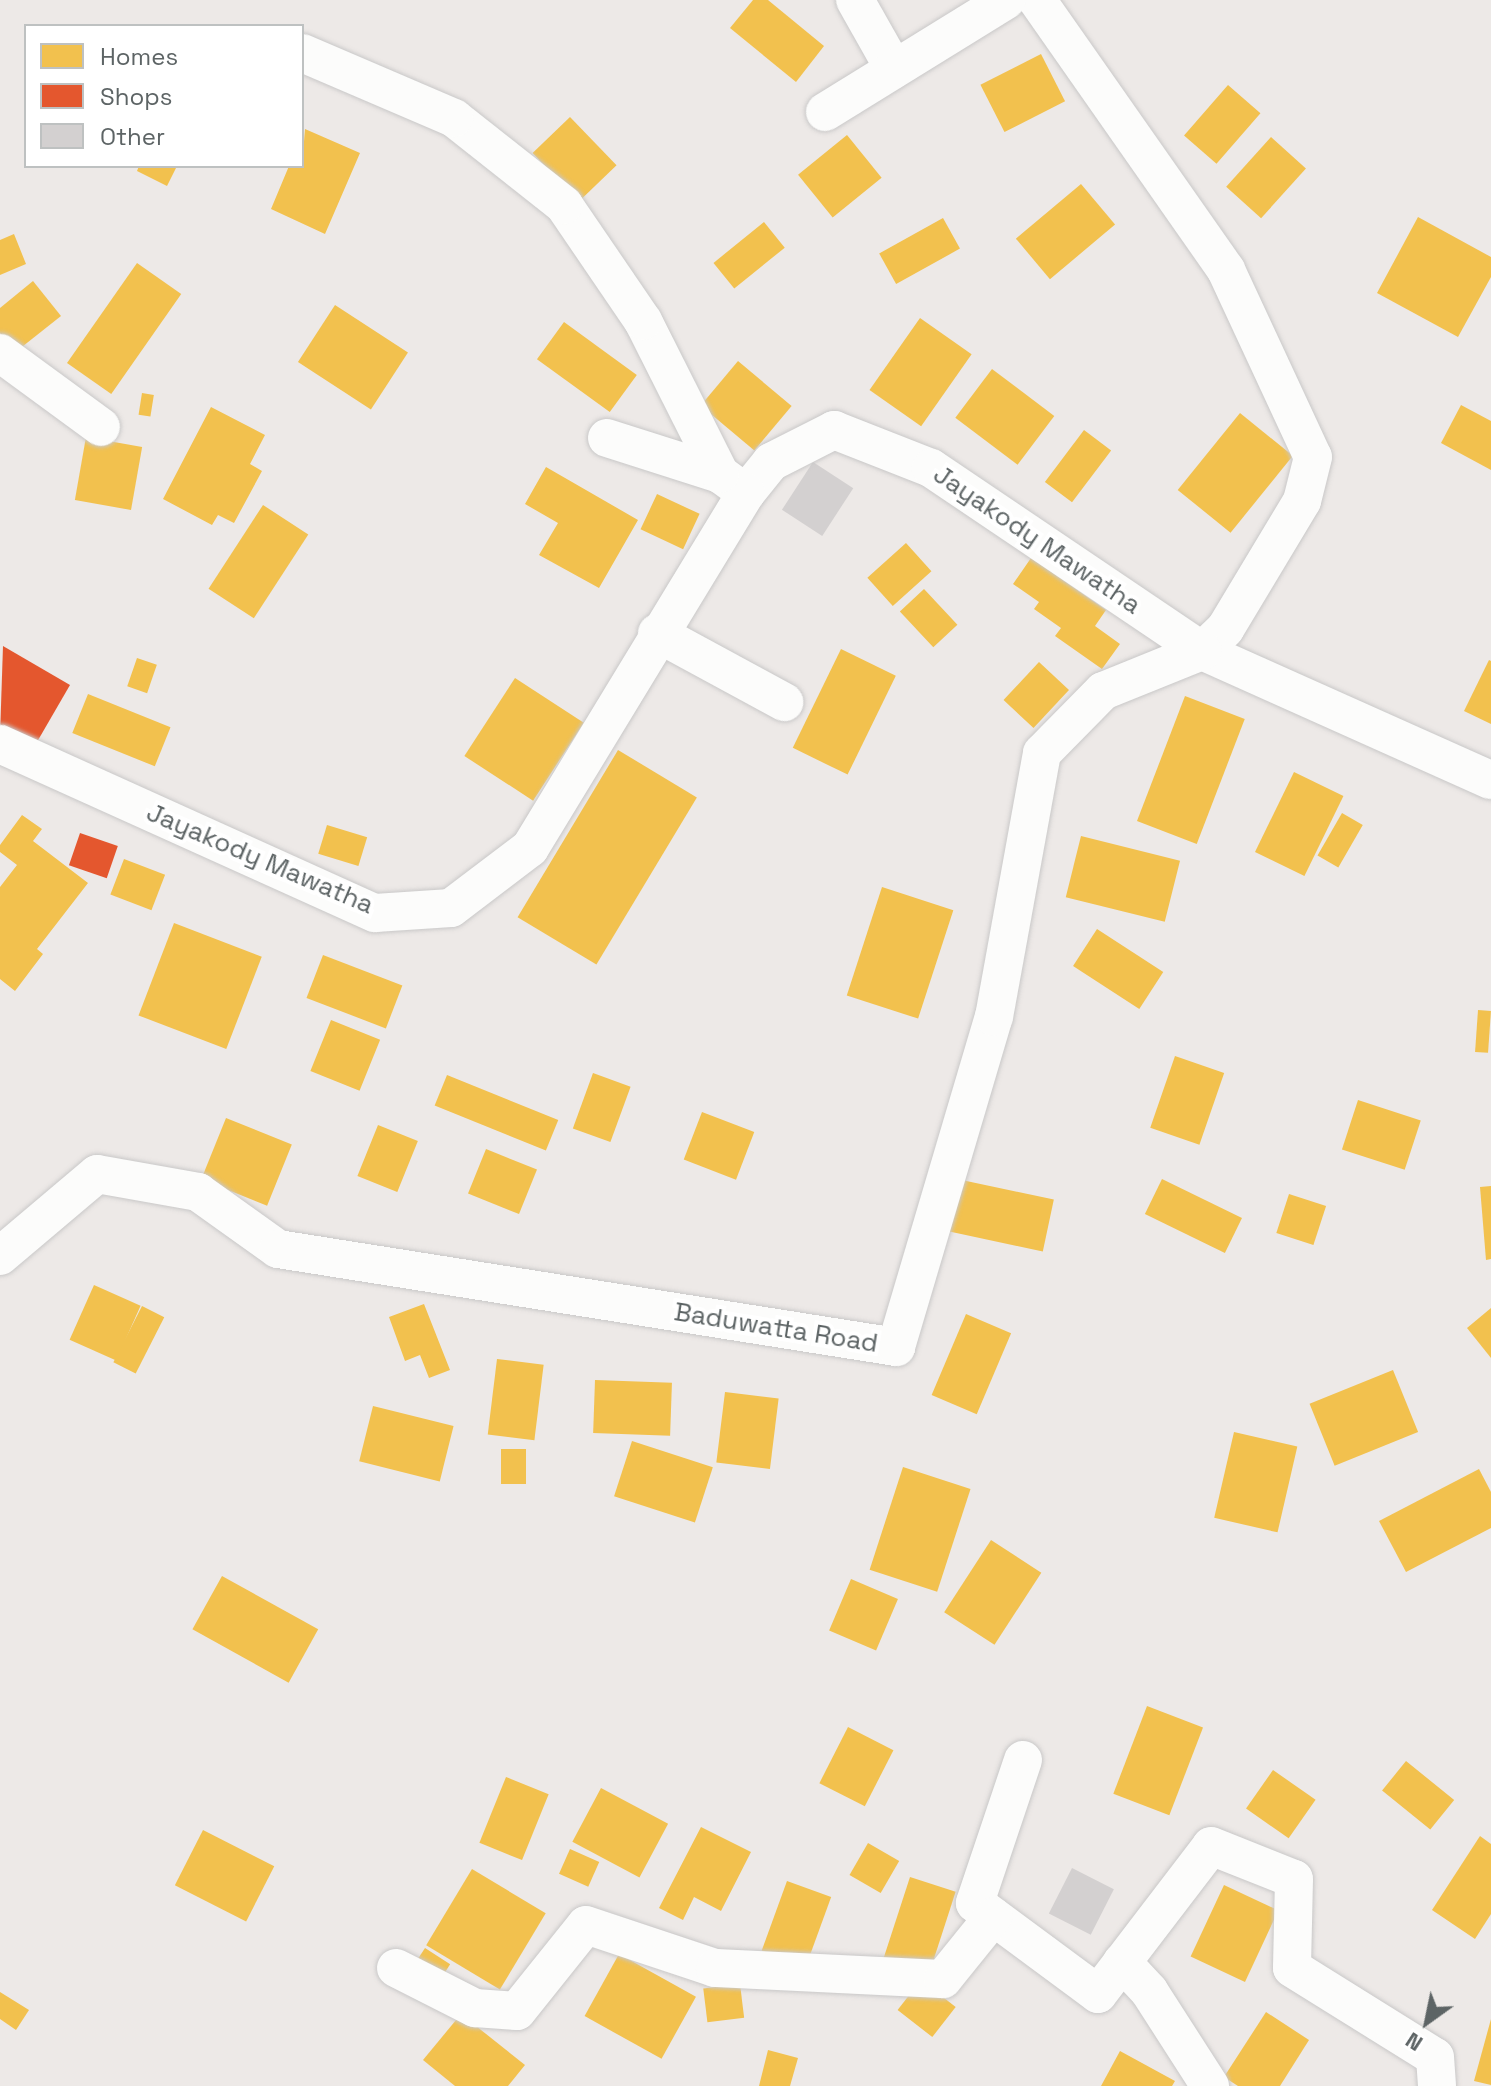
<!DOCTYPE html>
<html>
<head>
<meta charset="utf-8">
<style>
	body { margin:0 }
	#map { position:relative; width:1491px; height:2086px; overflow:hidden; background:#ede9e7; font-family:"Space Grotesk",sans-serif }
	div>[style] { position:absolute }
	.homes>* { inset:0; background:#f2c14e; transform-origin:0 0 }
	.shops>* { inset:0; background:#e4572e; transform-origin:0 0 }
	.building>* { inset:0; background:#d3d0d0; transform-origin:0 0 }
	.roads { filter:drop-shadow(0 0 2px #c9c8c8) drop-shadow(0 0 2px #c9c8c8) }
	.street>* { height:38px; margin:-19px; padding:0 19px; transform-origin:19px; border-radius:19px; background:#fcfcfb }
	span { translate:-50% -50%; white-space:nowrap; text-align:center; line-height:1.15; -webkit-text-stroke:8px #fff; paint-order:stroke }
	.street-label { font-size:26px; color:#5d6465 }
	.legend { position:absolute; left:24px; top:24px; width:280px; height:144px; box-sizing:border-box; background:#fff; border:2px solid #bec1c1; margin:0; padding:10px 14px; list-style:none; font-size:24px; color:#5d6465 }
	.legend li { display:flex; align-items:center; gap:16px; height:40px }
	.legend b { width:40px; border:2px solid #bec1c1 }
	.north { position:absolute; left:1387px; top:1982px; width:80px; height:80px; -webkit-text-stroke:6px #fff; paint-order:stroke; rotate:213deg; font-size:22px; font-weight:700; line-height:32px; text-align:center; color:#5d6465 }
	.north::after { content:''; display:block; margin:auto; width:28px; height:36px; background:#5d6465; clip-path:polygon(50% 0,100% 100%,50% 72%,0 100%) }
</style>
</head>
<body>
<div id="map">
	<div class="homes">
		<div style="clip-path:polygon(753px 0,768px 0,824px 46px,796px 82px,730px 28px)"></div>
		<div style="left:1041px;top:54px;width:53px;height:68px;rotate:63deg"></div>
		<div style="left:1228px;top:85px;width:43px;height:67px;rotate:41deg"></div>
		<div style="left:570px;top:117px;width:67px;height:52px;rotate:46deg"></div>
		<div style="clip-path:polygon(305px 129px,360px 153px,325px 234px,271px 209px,289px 166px,302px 166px)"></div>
		<div style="left:847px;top:135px;width:55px;height:63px;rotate:51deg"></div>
		<div style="left:1271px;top:137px;width:47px;height:67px;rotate:42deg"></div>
		<div style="clip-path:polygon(139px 166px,177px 166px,167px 186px,137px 171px)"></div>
		<div style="left:1081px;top:184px;width:53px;height:85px;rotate:50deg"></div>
		<div style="clip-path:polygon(1418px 217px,1491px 257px,1491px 277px,1458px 337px,1377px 293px)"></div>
		<div style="left:943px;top:218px;width:35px;height:73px;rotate:61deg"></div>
		<div style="left:764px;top:222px;width:33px;height:65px;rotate:51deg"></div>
		<div style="clip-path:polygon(14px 234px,26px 264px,0 275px,0 240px)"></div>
		<div style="left:137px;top:263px;width:54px;height:122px;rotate:35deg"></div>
		<div style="clip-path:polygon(33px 281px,61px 316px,13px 354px,0 338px,0 308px)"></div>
		<div style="left:335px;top:305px;width:87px;height:68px;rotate:33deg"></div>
		<div style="left:920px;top:318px;width:63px;height:88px;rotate:35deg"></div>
		<div style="left:564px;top:322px;width:90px;height:46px;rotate:36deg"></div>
		<div style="left:738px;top:361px;width:70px;height:58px;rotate:40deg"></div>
		<div style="left:992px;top:369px;width:78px;height:61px;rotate:37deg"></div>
		<div style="left:142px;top:393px;width:12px;height:22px;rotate:9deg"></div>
		<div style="clip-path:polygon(1461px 405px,1491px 421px,1491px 470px,1441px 443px)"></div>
		<div style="clip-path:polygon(211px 407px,265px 435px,250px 464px,262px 471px,234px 523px,218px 515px,212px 525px,163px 499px)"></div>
		<div style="left:1240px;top:413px;width:68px;height:99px;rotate:39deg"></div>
		<div style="left:1084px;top:430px;width:34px;height:65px;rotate:37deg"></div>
		<div style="left:86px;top:437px;width:57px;height:64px;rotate:10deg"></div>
		<div style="clip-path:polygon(546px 467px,638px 520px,599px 588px,539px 555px,558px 523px,525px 504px)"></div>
		<div style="left:657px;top:494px;width:47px;height:39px;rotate:25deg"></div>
		<div style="left:263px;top:505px;width:54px;height:100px;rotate:33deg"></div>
		<div style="left:906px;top:543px;width:38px;height:52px;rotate:48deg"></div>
		<div style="clip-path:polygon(1031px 558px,1106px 610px,1095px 626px,1120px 644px,1102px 669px,1055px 636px,1061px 628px,1034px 609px,1039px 602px,1013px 584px)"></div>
		<div style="left:924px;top:589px;width:49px;height:33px;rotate:47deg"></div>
		<div style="left:841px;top:649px;width:61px;height:110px;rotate:26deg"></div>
		<div style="left:137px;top:658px;width:21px;height:30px;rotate:19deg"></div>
		<div style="clip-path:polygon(1489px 660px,1491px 661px,1491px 724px,1464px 711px)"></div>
		<div style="left:1039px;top:662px;width:41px;height:52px;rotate:43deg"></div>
		<div style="left:515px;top:678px;width:82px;height:93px;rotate:33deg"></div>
		<div style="left:88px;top:694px;width:89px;height:42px;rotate:22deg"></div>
		<div style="left:1185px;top:696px;width:64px;height:134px;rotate:21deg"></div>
		<div style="left:618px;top:750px;width:92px;height:195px;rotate:31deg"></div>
		<div style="left:1294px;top:772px;width:55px;height:89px;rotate:26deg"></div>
		<div style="left:1342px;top:813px;width:24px;height:49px;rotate:30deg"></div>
		<div style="clip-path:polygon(22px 815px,42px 829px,33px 841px,88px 883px,37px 949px,43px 954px,15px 991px,0 979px,0 887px,17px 865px,0 852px,0 845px)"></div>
		<div style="left:327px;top:825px;width:42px;height:30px;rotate:17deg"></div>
		<div style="left:1081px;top:836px;width:102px;height:63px;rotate:14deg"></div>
		<div style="left:124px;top:859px;width:44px;height:38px;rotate:21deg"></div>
		<div style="left:882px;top:887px;width:75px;height:114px;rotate:18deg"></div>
		<div style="left:174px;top:923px;width:94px;height:99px;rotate:21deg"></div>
		<div style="left:1097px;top:929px;width:79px;height:44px;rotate:33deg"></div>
		<div style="left:323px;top:955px;width:85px;height:46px;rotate:21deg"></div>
		<div style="left:1478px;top:1010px;width:13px;height:42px;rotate:4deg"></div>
		<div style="left:331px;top:1020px;width:53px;height:55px;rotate:22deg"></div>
		<div style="left:1175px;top:1056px;width:52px;height:76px;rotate:19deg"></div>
		<div style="left:593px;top:1073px;width:40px;height:59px;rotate:20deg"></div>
		<div style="left:447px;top:1075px;width:120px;height:33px;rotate:22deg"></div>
		<div style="left:1358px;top:1100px;width:66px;height:52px;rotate:18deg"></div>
		<div style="left:702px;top:1112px;width:56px;height:51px;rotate:21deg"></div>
		<div style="left:226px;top:1118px;width:71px;height:66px;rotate:22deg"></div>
		<div style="left:378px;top:1125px;width:43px;height:55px;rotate:22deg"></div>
		<div style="left:486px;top:1149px;width:55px;height:48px;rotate:22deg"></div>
		<div style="left:957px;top:1179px;width:99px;height:53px;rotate:12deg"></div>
		<div style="left:1162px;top:1179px;width:89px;height:39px;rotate:26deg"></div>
		<div style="clip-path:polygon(1491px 1186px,1491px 1259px,1486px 1260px,1480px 1187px)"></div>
		<div style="left:1289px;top:1194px;width:39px;height:41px;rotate:18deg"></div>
		<div style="left:94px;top:1285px;width:51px;height:60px;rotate:24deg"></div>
		<div style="clip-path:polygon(424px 1304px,450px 1370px,429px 1378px,420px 1355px,405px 1361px,389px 1317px)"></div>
		<div style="left:142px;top:1306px;width:25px;height:63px;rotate:27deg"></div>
		<div style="clip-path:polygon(1491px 1308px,1491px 1358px,1467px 1328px)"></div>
		<div style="left:966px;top:1314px;width:49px;height:88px;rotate:23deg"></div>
		<div style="left:497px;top:1359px;width:47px;height:76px;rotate:7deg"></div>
		<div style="left:1393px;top:1370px;width:67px;height:90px;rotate:68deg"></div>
		<div style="left:595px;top:1380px;width:77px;height:53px;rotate:2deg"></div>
		<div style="left:725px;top:1392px;width:54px;height:71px;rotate:7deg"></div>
		<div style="left:373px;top:1406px;width:83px;height:57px;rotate:14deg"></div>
		<div style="left:1234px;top:1432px;width:65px;height:88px;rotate:13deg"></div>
		<div style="left:632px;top:1441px;width:85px;height:58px;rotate:18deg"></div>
		<div style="left:501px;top:1449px;width:25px;height:35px"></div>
		<div style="left:903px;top:1467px;width:71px;height:108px;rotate:18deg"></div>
		<div style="clip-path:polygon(1479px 1469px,1491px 1492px,1491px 1528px,1406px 1572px,1379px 1521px)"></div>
		<div style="left:991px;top:1540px;width:60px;height:86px;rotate:33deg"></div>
		<div style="left:222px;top:1576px;width:110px;height:61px;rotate:29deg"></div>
		<div style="left:851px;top:1579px;width:51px;height:56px;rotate:23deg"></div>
		<div style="left:1147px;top:1706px;width:60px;height:94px;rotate:21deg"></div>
		<div style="left:848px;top:1727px;width:51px;height:63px;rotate:27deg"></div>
		<div style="left:1406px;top:1761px;width:62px;height:38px;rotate:39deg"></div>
		<div style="left:1273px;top:1770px;width:52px;height:47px;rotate:35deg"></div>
		<div style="left:506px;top:1777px;width:46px;height:71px;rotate:22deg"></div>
		<div style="left:601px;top:1788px;width:76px;height:61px;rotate:28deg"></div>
		<div style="clip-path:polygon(701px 1827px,751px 1852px,721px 1911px,694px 1897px,683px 1920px,659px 1908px)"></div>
		<div style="left:203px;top:1830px;width:80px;height:62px;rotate:27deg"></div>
		<div style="clip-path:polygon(1480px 1836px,1491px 1844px,1491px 1914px,1475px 1939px,1432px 1910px)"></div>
		<div style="left:868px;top:1843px;width:36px;height:37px;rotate:30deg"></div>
		<div style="left:570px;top:1849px;width:32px;height:27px;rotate:24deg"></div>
		<div style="left:472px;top:1869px;width:86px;height:89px;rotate:31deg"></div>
		<div style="left:910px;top:1877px;width:48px;height:85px;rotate:18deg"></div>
		<div style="left:787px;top:1881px;width:47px;height:74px;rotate:20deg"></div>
		<div style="left:1224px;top:1885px;width:60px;height:79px;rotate:25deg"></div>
		<div style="left:425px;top:1948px;width:30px;height:22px;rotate:33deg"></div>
		<div style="left:619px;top:1954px;width:88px;height:71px;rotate:29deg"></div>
		<div style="left:921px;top:1980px;width:44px;height:38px;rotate:38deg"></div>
		<div style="left:740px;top:1984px;width:34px;height:37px;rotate:83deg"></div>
		<div style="clip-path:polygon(0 1992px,29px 2010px,16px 2030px,0 2019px)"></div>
		<div style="clip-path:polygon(1266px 2012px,1309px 2040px,1280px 2086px,1238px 2086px,1224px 2077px)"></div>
		<div style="clip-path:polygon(461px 2014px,525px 2065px,508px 2086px,455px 2086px,423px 2060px)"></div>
		<div style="clip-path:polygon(1491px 2019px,1491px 2085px,1474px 2081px)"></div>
		<div style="clip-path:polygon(768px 2050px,798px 2058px,790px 2086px,759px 2086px)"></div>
		<div style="clip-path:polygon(1120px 2051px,1175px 2081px,1172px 2086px,1101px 2086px)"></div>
	</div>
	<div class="shops">
		<div style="clip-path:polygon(3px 646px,70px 685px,30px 754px,0 736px)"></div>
		<div style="left:80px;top:833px;width:40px;height:34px;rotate:19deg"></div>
	</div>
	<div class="building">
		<div style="left:813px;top:462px;width:48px;height:57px;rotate:33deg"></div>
		<div style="left:1072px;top:1868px;width:47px;height:51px;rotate:27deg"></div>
	</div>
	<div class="roads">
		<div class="street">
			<div style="left:855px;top:0;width:79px;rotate:60.5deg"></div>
			<div style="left:1037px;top:0;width:330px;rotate:55deg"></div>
			<div style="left:1226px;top:270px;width:206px;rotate:65.1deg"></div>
			<div style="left:1313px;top:457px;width:45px;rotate:104deg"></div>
			<div style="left:1302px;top:501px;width:149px;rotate:121deg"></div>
			<div style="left:1225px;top:629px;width:32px;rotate:136deg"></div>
			<div style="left:1202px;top:651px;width:316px;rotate:24.1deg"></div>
			<div style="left:825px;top:112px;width:213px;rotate:-31.7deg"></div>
			<div style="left:0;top:353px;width:125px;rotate:36.2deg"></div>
			<div style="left:607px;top:438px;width:119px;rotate:17.7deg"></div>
			<div style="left:746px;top:493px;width:40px;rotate:-51deg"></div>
			<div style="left:771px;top:462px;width:71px;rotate:-26.9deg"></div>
			<div style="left:834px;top:430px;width:104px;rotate:21.4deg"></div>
			<div style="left:931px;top:468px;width:327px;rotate:34deg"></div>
			<div style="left:657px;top:633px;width:145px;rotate:28.5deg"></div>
			<div style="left:0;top:744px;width:411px;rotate:24.3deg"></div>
			<div style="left:375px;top:913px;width:76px;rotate:-3.8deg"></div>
			<div style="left:451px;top:908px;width:99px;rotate:-37.2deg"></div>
			<div style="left:530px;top:848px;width:416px;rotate:-58.7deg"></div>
			<div style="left:746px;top:493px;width:32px;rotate:-144deg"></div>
			<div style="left:720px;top:474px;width:171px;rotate:-116.7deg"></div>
			<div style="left:643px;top:321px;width:140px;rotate:-124.3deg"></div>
			<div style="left:564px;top:205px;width:140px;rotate:-141.7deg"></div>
			<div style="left:454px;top:118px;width:165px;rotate:-156.8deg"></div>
			<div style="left:0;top:1256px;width:127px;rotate:-40.2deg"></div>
			<div style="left:97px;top:1174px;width:103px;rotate:10.1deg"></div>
			<div style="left:198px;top:1192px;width:98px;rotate:35.5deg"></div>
			<div style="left:278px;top:1249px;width:626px;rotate:9.01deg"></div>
			<div style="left:896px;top:1347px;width:344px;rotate:-73.5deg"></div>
			<div style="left:994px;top:1017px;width:268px;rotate:-79.7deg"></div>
			<div style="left:1042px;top:753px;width:87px;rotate:-45.5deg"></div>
			<div style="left:1103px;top:691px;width:107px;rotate:-22deg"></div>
			<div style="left:1023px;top:1760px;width:151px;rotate:108.6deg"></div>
			<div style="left:975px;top:1903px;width:153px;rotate:36.5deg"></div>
			<div style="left:1098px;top:1994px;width:186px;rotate:-52.6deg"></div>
			<div style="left:1211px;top:1846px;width:89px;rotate:21.7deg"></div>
			<div style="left:1294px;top:1879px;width:89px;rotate:91.3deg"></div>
			<div style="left:1292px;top:1968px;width:168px;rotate:31.9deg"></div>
			<div style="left:1435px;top:2057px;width:29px;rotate:86deg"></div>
			<div style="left:1122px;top:1962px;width:40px;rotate:47deg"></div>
			<div style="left:1149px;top:1991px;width:113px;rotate:57.3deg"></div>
			<div style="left:396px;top:1968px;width:89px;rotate:26.9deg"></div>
			<div style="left:475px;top:2008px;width:42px;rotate:4.1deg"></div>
			<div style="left:517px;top:2011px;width:110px;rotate:-51.3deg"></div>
			<div style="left:586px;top:1925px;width:136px;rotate:18.4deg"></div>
			<div style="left:715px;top:1968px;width:228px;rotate:2.8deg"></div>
			<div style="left:943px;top:1979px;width:80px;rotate:-51.1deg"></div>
		</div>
	</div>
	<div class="street-label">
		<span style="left:1037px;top:540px;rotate:34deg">Jayakody Mawatha</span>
		<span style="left:260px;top:859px;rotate:23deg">Jayakody Mawatha</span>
		<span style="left:776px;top:1328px;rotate:9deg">Baduwatta Road</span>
	</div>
	<ul class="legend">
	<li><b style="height:22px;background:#f2c14e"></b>Homes</li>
	<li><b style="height:22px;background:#e4572e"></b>Shops</li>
	<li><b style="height:22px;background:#d3d0d0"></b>Other</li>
	</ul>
	<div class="north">N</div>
</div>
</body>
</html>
